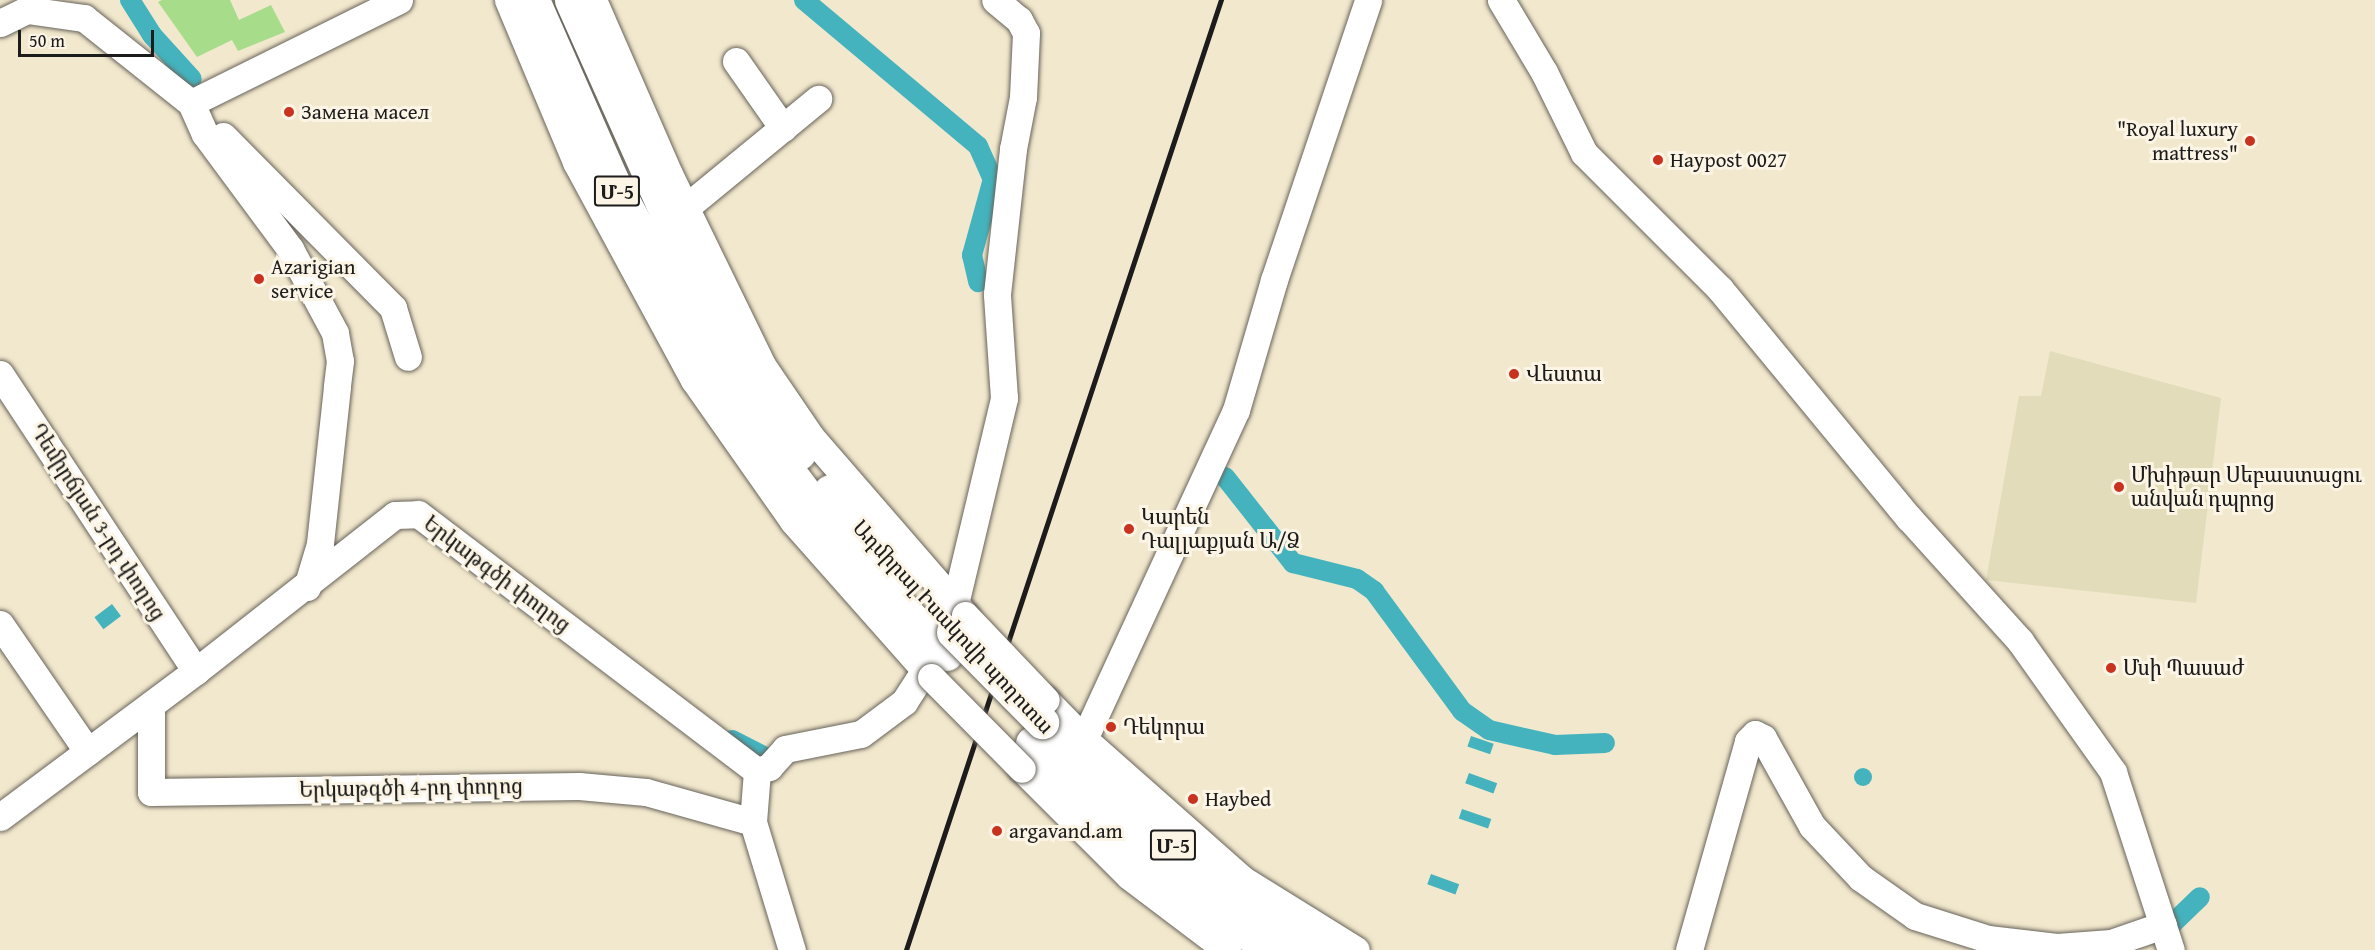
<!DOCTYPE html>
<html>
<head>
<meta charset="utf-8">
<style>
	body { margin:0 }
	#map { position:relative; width:2375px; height:950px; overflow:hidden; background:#f2e8cd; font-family:"Gentium Book Plus","Noto Serif Armenian",serif }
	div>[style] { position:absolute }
	.built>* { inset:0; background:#e2dcba }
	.green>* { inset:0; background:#a7dc8b }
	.water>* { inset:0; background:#44b3be; transform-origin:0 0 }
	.round { border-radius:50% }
	.canal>* { height:20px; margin:-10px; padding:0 10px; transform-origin:10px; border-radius:10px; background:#44b3be }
	.roads { filter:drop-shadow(0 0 2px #67635a) drop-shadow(0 0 2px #67635a) }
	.minor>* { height:27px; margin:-13.5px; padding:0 13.5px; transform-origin:13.5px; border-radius:13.5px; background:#fff }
	.highway>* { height:33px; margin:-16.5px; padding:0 16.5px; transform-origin:16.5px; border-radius:16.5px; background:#fff }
	.rail>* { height:4.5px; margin:-2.25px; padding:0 2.25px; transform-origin:2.25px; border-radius:2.25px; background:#1c1c1c }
	.bridges { filter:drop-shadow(0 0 2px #67635a) drop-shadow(0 0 2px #67635a) }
	.minor-bridge>* { height:27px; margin:-13.5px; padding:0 13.5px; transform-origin:13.5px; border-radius:13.5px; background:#fff }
	.highway-bridge>* { height:33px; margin:-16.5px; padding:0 16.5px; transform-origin:16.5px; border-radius:16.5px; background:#fff }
	.dots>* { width:16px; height:16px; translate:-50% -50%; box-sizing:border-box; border:3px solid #fcf5e5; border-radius:50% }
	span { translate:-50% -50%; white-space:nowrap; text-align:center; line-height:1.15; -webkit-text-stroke:6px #fcf5e5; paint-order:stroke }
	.shield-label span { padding:2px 4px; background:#fcf5e5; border:2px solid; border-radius:4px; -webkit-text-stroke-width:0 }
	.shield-label { font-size:20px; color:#1c1c1c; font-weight:700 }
	.poi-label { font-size:21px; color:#1c1c1c }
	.left { translate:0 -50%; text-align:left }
	.right { translate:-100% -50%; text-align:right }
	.street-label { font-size:21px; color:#1c1c1c }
	.scale { position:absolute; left:18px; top:30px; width:136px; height:27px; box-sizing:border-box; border:3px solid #1c1c1c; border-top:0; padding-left:8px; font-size:18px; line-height:21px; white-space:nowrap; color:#1c1c1c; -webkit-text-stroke:4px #fcf5e5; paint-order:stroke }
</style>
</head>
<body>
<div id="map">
	<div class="built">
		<div style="clip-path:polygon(2050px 351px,2221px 398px,2196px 603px,1986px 580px,2019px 396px,2041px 396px)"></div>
	</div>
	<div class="green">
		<div style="clip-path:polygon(162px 0,230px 0,239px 20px,271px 5px,285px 32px,238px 51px,232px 40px,197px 57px,158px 2px)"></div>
	</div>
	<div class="water">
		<div style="left:112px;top:604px;width:15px;height:22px;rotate:53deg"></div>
		<div style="left:1471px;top:736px;width:24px;height:11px;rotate:19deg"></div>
		<div class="round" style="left:1854px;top:768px;width:18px;height:18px"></div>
		<div style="left:1469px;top:773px;width:30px;height:11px;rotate:20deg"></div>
		<div style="left:1462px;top:809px;width:31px;height:10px;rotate:19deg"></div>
		<div style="left:1431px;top:874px;width:30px;height:11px;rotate:20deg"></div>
	</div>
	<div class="canal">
		<div style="left:130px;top:0;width:41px;rotate:57.8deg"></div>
		<div style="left:152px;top:35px;width:59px;rotate:47.7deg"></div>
		<div style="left:804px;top:0;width:227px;rotate:40deg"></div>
		<div style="left:978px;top:146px;width:36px;rotate:66deg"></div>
		<div style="left:993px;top:179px;width:79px;rotate:105.4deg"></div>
		<div style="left:972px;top:255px;width:28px;rotate:77deg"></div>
		<div style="left:1225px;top:477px;width:110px;rotate:51.7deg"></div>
		<div style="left:1293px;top:563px;width:66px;rotate:14deg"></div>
		<div style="left:1357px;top:579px;width:21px;rotate:35deg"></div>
		<div style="left:1374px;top:591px;width:149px;rotate:53.7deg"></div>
		<div style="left:1462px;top:711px;width:33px;rotate:35deg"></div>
		<div style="left:1489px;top:730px;width:68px;rotate:12.8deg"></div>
		<div style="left:1555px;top:745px;width:50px;rotate:-2.3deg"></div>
		<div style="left:732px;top:740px;width:36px;rotate:27deg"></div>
		<div style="left:2171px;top:925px;width:40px;rotate:-44deg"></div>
	</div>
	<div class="roads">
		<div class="minor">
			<div style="left:508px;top:0;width:176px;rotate:67.2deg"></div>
			<div style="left:576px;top:162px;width:248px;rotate:61.6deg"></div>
			<div style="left:694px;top:380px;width:172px;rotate:54.9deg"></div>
			<div style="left:793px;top:521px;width:208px;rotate:48.5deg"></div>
			<div style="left:593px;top:0;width:190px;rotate:66.4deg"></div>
			<div style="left:669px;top:174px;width:212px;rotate:64deg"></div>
			<div style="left:762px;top:365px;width:87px;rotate:55.8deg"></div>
			<div style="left:811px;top:437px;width:235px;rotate:49.1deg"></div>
			<div style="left:1501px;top:0;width:84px;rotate:59.2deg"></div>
			<div style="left:1544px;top:72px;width:90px;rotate:63.7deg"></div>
			<div style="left:1584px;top:153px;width:192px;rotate:45deg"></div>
			<div style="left:1720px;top:289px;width:297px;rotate:50.5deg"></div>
			<div style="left:1909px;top:518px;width:166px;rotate:47.9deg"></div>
			<div style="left:2020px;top:641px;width:161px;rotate:54.6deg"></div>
			<div style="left:2113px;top:772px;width:187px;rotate:72deg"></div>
			<div style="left:0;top:23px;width:30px;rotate:-26deg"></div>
			<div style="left:27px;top:10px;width:58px;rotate:8deg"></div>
			<div style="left:84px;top:18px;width:137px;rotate:38.5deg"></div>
			<div style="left:191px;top:103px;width:232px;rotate:-26.3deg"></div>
			<div style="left:736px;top:61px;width:82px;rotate:55deg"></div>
			<div style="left:191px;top:103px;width:34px;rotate:66deg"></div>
			<div style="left:205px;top:134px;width:143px;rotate:53.5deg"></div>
			<div style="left:290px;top:249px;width:95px;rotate:61.8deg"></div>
			<div style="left:335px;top:333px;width:28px;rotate:80deg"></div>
			<div style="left:340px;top:361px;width:26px;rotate:97deg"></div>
			<div style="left:337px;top:387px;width:158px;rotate:96.2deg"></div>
			<div style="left:320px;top:544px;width:45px;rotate:106.8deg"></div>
			<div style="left:223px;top:136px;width:242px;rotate:45.3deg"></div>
			<div style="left:393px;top:308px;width:51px;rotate:73deg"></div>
			<div style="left:673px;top:218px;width:188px;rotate:-39.4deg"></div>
			<div style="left:0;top:374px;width:356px;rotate:56.6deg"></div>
			<div style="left:955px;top:604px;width:212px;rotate:-76.6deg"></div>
			<div style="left:1004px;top:398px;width:104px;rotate:-93.9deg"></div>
			<div style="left:997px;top:294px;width:146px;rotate:-83.7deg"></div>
			<div style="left:1013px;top:149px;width:53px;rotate:-79.1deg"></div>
			<div style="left:1023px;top:97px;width:64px;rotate:-87.3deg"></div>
			<div style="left:1026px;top:33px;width:15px;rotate:-118deg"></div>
			<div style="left:1019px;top:20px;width:31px;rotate:-140deg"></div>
			<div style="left:0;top:624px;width:155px;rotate:55.5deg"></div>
			<div style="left:1046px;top:700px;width:54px;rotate:45.7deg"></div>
			<div style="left:1084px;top:739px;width:211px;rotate:41.5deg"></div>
			<div style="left:1242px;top:879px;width:134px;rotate:31.9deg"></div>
			<div style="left:151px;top:705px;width:87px;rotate:90deg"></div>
			<div style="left:151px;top:792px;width:428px;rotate:-0.8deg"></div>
			<div style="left:579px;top:786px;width:67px;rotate:5.1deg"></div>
			<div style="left:646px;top:792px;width:111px;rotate:15.7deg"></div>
			<div style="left:1084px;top:739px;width:362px;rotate:-65.2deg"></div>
			<div style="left:1236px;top:410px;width:135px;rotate:-73.7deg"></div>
			<div style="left:1274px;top:280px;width:295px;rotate:-71.4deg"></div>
			<div style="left:1022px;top:769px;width:151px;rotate:45deg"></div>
			<div style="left:1129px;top:876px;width:123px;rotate:37.1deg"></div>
			<div style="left:757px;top:771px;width:13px;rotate:-18deg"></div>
			<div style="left:769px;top:767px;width:24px;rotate:-48deg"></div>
			<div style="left:785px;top:749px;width:77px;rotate:-11.2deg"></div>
			<div style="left:861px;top:734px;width:54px;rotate:-36.7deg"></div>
			<div style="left:904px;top:702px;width:38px;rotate:-57deg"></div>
			<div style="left:757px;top:771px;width:51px;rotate:94.5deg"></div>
			<div style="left:753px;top:822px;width:134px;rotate:73.1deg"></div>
			<div style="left:0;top:817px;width:244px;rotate:-36.7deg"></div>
			<div style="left:196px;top:671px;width:253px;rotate:-38.1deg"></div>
			<div style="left:395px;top:515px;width:23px;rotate:-2deg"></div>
			<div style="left:418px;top:514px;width:425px;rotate:37.2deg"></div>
			<div style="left:1689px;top:950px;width:217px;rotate:-74.2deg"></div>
			<div style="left:1748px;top:741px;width:10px;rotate:-45deg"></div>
			<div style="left:1755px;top:734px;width:9px;rotate:27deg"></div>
			<div style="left:1763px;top:738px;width:101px;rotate:60.9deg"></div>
			<div style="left:1812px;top:826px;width:71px;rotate:46.7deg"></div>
			<div style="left:1861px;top:878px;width:66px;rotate:35.1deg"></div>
			<div style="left:1915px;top:916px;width:77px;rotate:17.5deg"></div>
			<div style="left:1988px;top:939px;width:69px;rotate:6.6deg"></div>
			<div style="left:2057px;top:947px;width:54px;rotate:-4.2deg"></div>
			<div style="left:2111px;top:943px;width:55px;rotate:-19.1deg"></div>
		</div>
		<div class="highway">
			<div style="left:533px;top:0;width:194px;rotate:66.3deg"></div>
			<div style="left:611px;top:178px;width:222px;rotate:61.8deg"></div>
			<div style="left:716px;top:374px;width:227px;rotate:53.2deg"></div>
			<div style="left:852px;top:556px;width:136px;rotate:46.2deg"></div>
			<div style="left:571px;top:0;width:267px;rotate:65.9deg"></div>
			<div style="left:680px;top:244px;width:129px;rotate:63.8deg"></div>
			<div style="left:737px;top:360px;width:112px;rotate:56.3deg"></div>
			<div style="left:830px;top:491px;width:113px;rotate:50.4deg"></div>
			<div style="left:1042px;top:722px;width:127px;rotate:44deg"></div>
			<div style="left:1133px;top:810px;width:94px;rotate:41.1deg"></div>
			<div style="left:1204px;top:872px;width:81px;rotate:36.4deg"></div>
			<div style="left:1269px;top:920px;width:57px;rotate:32deg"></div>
			<div style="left:1032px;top:743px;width:94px;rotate:46.3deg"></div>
			<div style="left:1097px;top:811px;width:123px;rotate:41.4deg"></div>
			<div style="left:1189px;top:892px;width:100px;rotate:35.3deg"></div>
		</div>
	</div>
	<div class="rail">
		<div style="left:906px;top:950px;width:1001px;rotate:-71.66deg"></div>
	</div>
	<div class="bridges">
		<div class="minor-bridge">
			<div style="left:965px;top:615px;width:117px;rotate:46.4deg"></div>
			<div style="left:931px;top:677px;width:129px;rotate:45.3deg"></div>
		</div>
		<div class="highway-bridge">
			<div style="left:953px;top:632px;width:127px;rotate:45.3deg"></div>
		</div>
	</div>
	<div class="dots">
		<div style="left:289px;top:112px;background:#c8321e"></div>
		<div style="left:2250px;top:141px;background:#c8321e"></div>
		<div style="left:1658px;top:160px;background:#c8321e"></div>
		<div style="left:259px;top:279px;background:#c8321e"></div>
		<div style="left:1514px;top:374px;background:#c8321e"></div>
		<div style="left:2119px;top:487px;background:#c8321e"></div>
		<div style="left:1129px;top:529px;background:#c8321e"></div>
		<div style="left:2111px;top:668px;background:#c8321e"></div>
		<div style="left:1111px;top:727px;background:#c8321e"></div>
		<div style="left:1193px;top:799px;background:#c8321e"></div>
		<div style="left:997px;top:831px;background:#c8321e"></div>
	</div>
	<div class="shield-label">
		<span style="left:617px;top:191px">Մ-5</span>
		<span style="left:1173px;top:845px">Մ-5</span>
	</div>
	<div class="poi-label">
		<span class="left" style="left:301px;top:112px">Замена масел</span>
		<span class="right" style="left:2238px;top:141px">"Royal luxury<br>mattress"</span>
		<span class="left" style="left:1670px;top:160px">Haypost 0027</span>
		<span class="left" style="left:271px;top:279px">Azarigian<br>service</span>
		<span class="left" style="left:1526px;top:374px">Վեստա</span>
		<span class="left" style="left:2131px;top:487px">Մխիթար Սեբաստացու<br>անվան դպրոց</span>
		<span class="left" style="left:1141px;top:529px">Կարեն<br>Դալլաքյան Ա/Ձ</span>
		<span class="left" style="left:2123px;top:668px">Մսի Պասաժ</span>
		<span class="left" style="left:1123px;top:727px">Դեկորա</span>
		<span class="left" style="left:1205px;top:799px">Haybed</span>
		<span class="left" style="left:1009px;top:831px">argavand.am</span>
	</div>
	<div class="street-label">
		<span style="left:98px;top:522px;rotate:57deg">Դեմիրճյան 3-րդ փողոց</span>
		<span style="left:497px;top:574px;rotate:37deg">Երկաթգծի փողոց</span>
		<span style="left:953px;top:627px;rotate:47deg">Ադմիրալ Իսակովի պողոտա</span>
		<span style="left:411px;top:788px;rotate:-1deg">Երկաթգծի 4-րդ փողոց</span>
	</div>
	<div class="scale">50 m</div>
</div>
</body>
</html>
